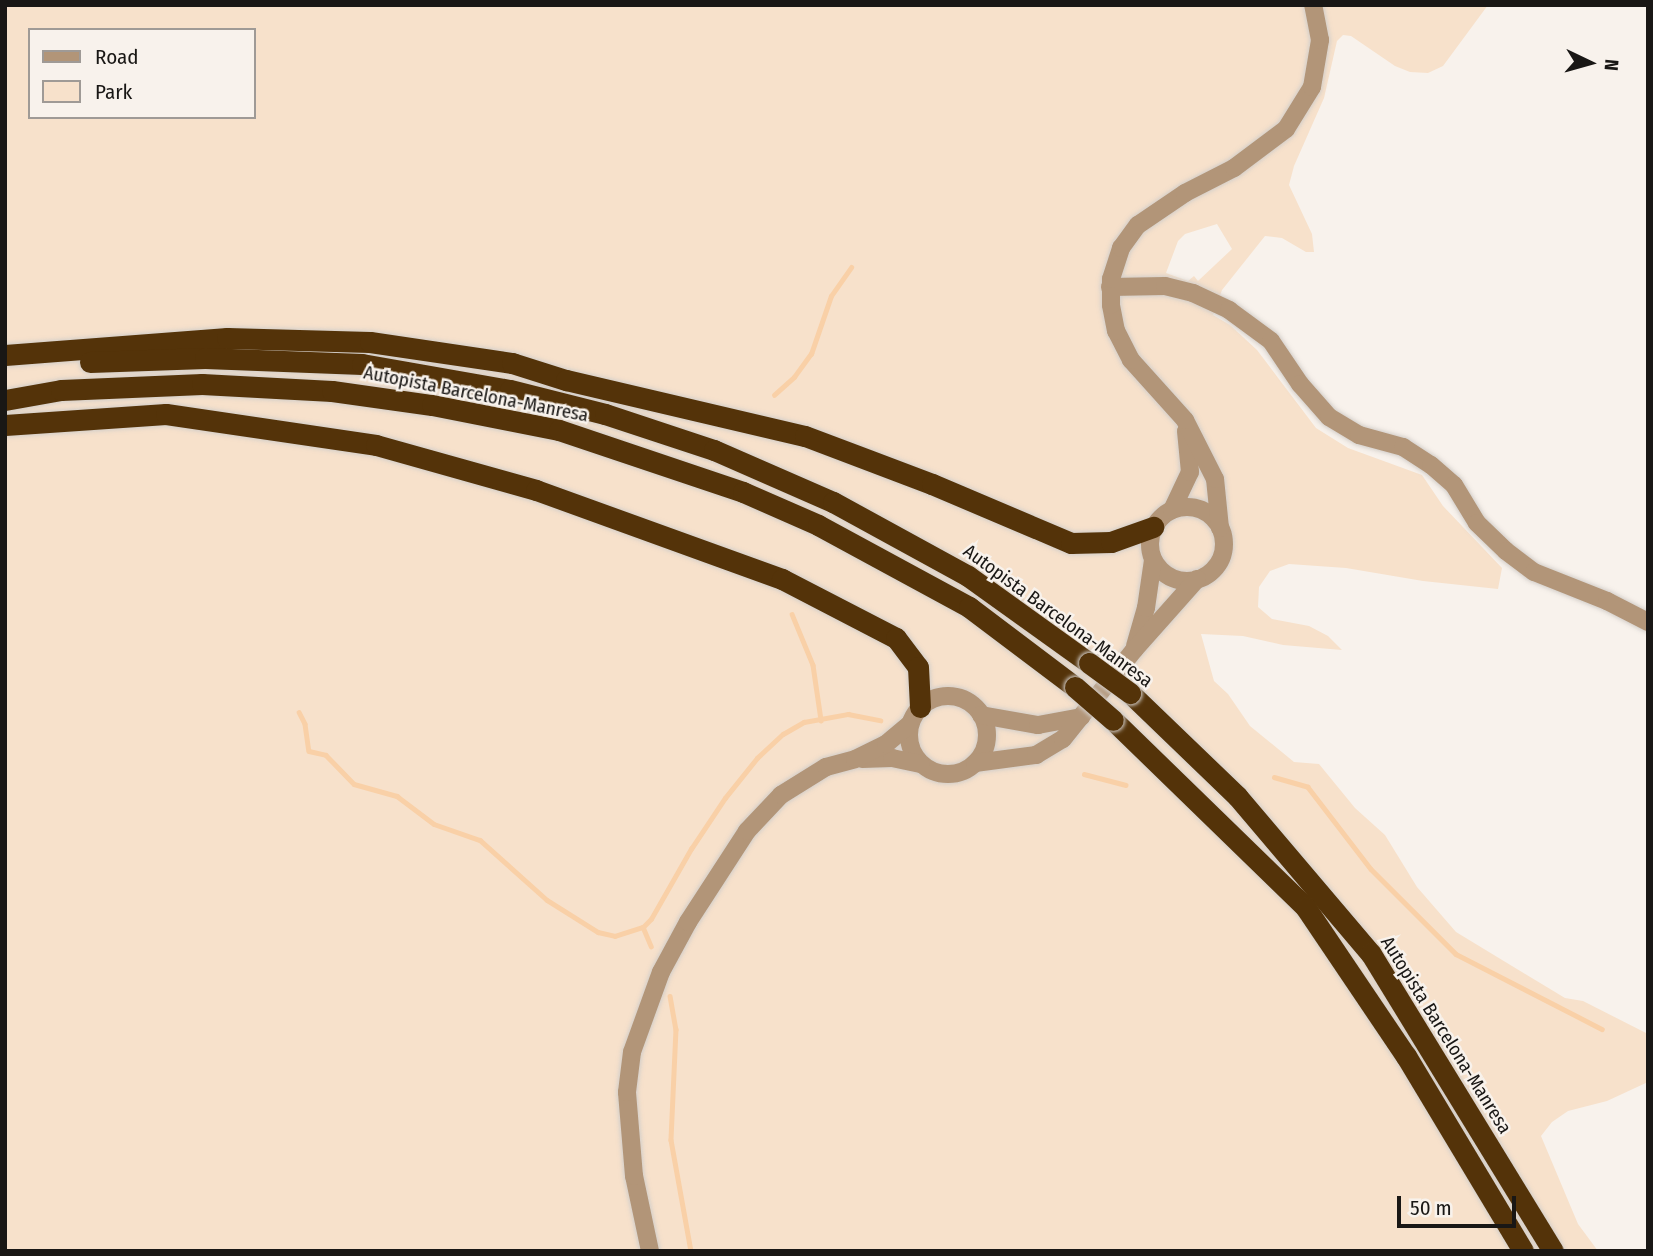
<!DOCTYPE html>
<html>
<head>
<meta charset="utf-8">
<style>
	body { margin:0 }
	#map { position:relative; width:1653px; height:1256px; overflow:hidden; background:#f8f2ec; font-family:"Fira Sans Condensed",sans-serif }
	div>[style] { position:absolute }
	.green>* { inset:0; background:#f7e1cb }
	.stream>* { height:4.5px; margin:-2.25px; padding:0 2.25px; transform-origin:2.25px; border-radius:2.25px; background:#f9d0a7 }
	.roads { filter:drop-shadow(0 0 2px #d4cfca) drop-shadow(0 0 2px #d4cfca) }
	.minor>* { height:18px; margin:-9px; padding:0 9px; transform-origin:9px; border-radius:9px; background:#b29578 }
	.minor>.ring { margin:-9px; padding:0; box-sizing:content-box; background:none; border:18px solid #b29578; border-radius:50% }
	.highway>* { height:21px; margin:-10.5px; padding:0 10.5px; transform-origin:10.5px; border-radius:10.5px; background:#543309 }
	.bridges { filter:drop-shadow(0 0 2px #d4cfca) drop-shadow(0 0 2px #d4cfca) }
	.highway-bridge>* { height:21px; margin:-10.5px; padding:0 10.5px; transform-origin:10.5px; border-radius:10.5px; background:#543309 }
	span { translate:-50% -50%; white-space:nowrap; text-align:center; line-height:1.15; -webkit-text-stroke:5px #f8f2ec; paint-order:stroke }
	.street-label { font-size:19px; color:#191715 }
	.frame { position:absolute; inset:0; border:7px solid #191715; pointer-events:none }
	.legend { position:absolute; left:28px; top:28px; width:228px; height:91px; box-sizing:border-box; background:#f8f2ec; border:2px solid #9f9a96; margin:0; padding:9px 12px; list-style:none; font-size:21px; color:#191715 }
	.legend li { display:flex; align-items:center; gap:14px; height:35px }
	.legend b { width:35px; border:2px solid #9f9a96 }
	.north { position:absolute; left:1555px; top:28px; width:70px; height:70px; -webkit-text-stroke:5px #f8f2ec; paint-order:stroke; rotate:95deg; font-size:19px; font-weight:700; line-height:28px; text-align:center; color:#191715 }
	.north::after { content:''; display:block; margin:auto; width:24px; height:32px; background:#191715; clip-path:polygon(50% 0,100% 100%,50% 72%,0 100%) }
	.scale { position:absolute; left:1397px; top:1196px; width:119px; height:32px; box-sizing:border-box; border:4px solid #191715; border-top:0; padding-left:9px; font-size:21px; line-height:24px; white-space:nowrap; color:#191715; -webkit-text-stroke:5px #f8f2ec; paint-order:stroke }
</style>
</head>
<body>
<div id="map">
	<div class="green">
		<div style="clip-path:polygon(evenodd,5px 5px,1488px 5px,1443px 66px,1428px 73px,1410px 72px,1395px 66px,1351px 36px,1343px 35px,1337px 41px,1324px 98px,1294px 166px,1289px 185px,1312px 234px,1314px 252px,1306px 252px,1282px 238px,1265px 236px,1222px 290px,1213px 315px,1230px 325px,1257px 350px,1316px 428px,1348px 448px,1422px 475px,1443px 506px,1502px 568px,1498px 589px,1423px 581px,1346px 568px,1289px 564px,1270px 571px,1259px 587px,1258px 607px,1272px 619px,1309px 626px,1328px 636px,1342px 650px,1283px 645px,1243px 636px,1201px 634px,1214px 681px,1228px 694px,1250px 726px,1294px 762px,1319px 764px,1355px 808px,1385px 835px,1417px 887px,1456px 932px,1565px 998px,1583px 1001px,1648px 1034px,1648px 1082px,1607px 1101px,1568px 1111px,1552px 1122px,1541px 1136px,1578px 1224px,1598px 1251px,5px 1251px,5px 5px,30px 30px,254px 30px,254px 117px,30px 117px,30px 30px,5px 5px,1217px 224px,1232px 249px,1198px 281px,1194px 276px,1188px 281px,1166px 273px,1178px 241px,1185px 234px,1217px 224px)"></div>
	</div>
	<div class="stream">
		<div style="left:774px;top:395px;width:27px;rotate:-42deg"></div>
		<div style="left:794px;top:377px;width:29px;rotate:-54deg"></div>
		<div style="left:811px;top:354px;width:61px;rotate:-71deg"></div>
		<div style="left:831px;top:296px;width:35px;rotate:-55deg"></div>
		<div style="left:792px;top:614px;width:55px;rotate:67.6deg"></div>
		<div style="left:813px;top:665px;width:56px;rotate:81.7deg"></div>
		<div style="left:299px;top:712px;width:13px;rotate:63deg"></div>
		<div style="left:305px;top:724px;width:27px;rotate:82deg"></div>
		<div style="left:309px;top:751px;width:17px;rotate:13deg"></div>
		<div style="left:326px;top:755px;width:40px;rotate:46deg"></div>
		<div style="left:354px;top:784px;width:45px;rotate:15.6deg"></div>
		<div style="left:397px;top:796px;width:46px;rotate:37.1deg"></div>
		<div style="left:434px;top:824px;width:49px;rotate:19.2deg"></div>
		<div style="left:480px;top:840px;width:90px;rotate:41.8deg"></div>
		<div style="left:547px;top:900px;width:60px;rotate:32.1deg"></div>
		<div style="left:598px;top:932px;width:17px;rotate:13deg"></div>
		<div style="left:615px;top:936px;width:29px;rotate:-18deg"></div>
		<div style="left:643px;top:927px;width:11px;rotate:-45deg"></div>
		<div style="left:651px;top:919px;width:81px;rotate:-60.3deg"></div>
		<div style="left:691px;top:849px;width:61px;rotate:-56.3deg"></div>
		<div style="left:725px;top:798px;width:51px;rotate:-51.3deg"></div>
		<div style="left:757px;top:758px;width:35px;rotate:-43deg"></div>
		<div style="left:783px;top:734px;width:24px;rotate:-30deg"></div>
		<div style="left:804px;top:722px;width:45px;rotate:-10.3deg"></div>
		<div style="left:848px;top:714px;width:33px;rotate:11deg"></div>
		<div style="left:1084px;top:774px;width:43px;rotate:14.7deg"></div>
		<div style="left:1274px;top:777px;width:35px;rotate:16deg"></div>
		<div style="left:1308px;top:787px;width:103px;rotate:52.5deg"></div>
		<div style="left:1371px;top:869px;width:120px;rotate:45deg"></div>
		<div style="left:1456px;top:954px;width:164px;rotate:27.2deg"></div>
		<div style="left:643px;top:927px;width:21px;rotate:67deg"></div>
		<div style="left:670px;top:996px;width:34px;rotate:80deg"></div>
		<div style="left:676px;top:1029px;width:111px;rotate:92.6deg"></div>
		<div style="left:671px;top:1140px;width:113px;rotate:79.8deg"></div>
	</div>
	<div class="roads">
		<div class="minor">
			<div style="left:1110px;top:287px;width:55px;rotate:-1deg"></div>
			<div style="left:1165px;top:286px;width:29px;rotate:14deg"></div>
			<div style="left:1193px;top:293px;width:40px;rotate:25deg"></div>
			<div style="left:1229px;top:310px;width:52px;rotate:36.4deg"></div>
			<div style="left:1271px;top:341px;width:52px;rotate:56deg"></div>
			<div style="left:1300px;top:384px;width:44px;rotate:48.7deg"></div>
			<div style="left:1329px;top:417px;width:35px;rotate:31deg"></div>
			<div style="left:1359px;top:435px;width:46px;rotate:15.3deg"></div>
			<div style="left:1403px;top:447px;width:33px;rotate:33deg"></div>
			<div style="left:1431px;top:465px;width:30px;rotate:41deg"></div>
			<div style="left:1454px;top:485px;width:44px;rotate:58.8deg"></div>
			<div style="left:1477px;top:523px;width:40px;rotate:44deg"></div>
			<div style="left:1506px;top:551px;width:35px;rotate:37deg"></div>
			<div style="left:1534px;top:572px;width:79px;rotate:21.7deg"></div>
			<div style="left:1607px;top:601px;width:46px;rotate:27.1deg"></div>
			<div class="ring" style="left:1150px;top:507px;width:56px;height:56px"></div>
			<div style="left:1172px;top:510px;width:42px;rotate:-64.7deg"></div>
			<div style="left:1190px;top:472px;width:41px;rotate:-95.6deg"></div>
			<div style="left:1220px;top:528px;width:49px;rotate:-95.8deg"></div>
			<div style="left:1215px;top:479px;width:66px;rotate:-117deg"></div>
			<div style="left:1185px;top:420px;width:81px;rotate:-132deg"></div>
			<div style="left:1131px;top:360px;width:33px;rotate:-117deg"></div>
			<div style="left:1116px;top:331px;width:26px;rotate:-101deg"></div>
			<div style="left:1111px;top:305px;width:26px;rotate:-90deg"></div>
			<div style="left:1111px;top:279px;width:33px;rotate:-72deg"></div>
			<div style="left:1121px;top:248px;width:29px;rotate:-54deg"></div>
			<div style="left:1138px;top:225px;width:57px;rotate:-34.2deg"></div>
			<div style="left:1185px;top:193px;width:55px;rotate:-27deg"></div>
			<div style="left:1234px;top:168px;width:65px;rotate:-36.9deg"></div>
			<div style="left:1286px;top:129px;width:49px;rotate:-58.2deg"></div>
			<div style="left:1312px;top:87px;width:48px;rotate:-80.3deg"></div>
			<div style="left:1320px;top:40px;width:36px;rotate:-101deg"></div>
			<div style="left:1135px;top:646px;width:40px;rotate:-74deg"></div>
			<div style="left:1146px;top:608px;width:49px;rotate:-81.7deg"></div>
			<div class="ring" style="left:909px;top:696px;width:60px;height:60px"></div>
			<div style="left:981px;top:715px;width:58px;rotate:10deg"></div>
			<div style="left:1038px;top:725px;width:44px;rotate:-10.5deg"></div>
			<div style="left:862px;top:759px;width:30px;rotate:-2deg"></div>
			<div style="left:892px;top:758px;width:29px;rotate:12deg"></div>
			<div style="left:975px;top:763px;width:62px;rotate:-7.5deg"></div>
			<div style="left:1036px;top:755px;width:31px;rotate:-31deg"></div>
			<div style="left:1063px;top:739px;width:114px;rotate:-51.4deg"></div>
			<div style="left:1134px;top:650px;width:95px;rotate:-48.4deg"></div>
			<div style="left:650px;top:1251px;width:77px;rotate:-102deg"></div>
			<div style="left:634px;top:1176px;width:84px;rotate:-94.8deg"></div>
			<div style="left:627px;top:1092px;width:40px;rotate:-82.9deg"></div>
			<div style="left:632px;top:1052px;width:85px;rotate:-70.1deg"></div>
			<div style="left:661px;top:972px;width:57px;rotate:-61.6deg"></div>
			<div style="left:688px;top:922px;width:108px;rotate:-57deg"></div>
			<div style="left:747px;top:831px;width:50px;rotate:-46.6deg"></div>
			<div style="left:781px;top:795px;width:53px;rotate:-31.9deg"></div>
			<div style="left:826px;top:767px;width:30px;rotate:-15deg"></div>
			<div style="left:855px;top:759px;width:34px;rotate:-26deg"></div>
			<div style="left:886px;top:744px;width:30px;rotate:-40deg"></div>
		</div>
		<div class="highway">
			<div style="left:5px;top:355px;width:223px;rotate:-4.4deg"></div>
			<div style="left:227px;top:338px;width:143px;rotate:1.6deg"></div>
			<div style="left:370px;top:342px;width:144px;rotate:8.4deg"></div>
			<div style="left:512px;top:363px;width:57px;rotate:17.5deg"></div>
			<div style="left:566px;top:380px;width:245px;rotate:13.2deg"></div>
			<div style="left:805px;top:436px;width:136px;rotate:20.7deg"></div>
			<div style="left:932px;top:484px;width:151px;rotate:23deg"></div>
			<div style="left:1071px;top:543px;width:40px;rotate:-1.4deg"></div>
			<div style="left:1111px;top:542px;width:45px;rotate:-19.7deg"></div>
			<div style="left:90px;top:362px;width:115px;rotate:-2deg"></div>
			<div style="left:205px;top:358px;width:157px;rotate:2.2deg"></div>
			<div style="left:362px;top:364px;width:150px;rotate:10deg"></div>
			<div style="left:510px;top:390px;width:98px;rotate:14.2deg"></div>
			<div style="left:605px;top:414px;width:115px;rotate:18.3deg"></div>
			<div style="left:714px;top:450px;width:130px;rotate:23.6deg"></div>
			<div style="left:833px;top:502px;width:154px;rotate:28.7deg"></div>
			<div style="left:968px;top:576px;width:149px;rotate:35.7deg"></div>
			<div style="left:5px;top:400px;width:57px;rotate:-10.1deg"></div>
			<div style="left:61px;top:390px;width:141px;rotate:-2.4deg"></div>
			<div style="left:202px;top:384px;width:130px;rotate:3.1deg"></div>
			<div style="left:332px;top:391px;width:101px;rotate:8deg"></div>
			<div style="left:432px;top:405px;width:129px;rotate:11.1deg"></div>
			<div style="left:559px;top:430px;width:194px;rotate:18.6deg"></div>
			<div style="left:743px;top:492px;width:82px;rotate:23.7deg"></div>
			<div style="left:818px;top:525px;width:172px;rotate:28.5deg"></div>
			<div style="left:969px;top:607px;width:133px;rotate:37deg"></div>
			<div style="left:5px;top:425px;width:161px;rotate:-3.9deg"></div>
			<div style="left:166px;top:414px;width:212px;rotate:8.4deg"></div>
			<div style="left:376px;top:445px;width:166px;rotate:15.7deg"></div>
			<div style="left:536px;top:490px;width:262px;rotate:19.9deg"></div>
			<div style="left:782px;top:579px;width:128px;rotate:27.4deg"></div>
			<div style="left:896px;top:638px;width:36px;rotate:53deg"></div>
			<div style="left:918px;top:667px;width:40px;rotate:87.1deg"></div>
			<div style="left:1130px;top:693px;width:149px;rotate:43.9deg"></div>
			<div style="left:1237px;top:796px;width:207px;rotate:49.7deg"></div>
			<div style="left:1371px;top:954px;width:348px;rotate:58.5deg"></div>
			<div style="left:1113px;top:720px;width:269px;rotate:44.2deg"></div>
			<div style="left:1306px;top:908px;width:179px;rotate:56deg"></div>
			<div style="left:1406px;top:1056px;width:227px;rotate:59deg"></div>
		</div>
	</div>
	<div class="bridges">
		<div class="highway-bridge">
			<div style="left:1089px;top:663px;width:51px;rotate:36.2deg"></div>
			<div style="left:1075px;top:687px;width:50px;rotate:41deg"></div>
		</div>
	</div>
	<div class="street-label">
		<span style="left:476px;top:394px;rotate:11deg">Autopista Barcelona-Manresa</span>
		<span style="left:1058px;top:616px;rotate:36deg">Autopista Barcelona-Manresa</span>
		<span style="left:1446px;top:1035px;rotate:58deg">Autopista Barcelona-Manresa</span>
	</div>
	<div class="frame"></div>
	<ul class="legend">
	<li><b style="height:9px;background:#b29578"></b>Road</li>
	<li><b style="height:19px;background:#f7e1cb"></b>Park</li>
	</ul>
	<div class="north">N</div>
	<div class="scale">50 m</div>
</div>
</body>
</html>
